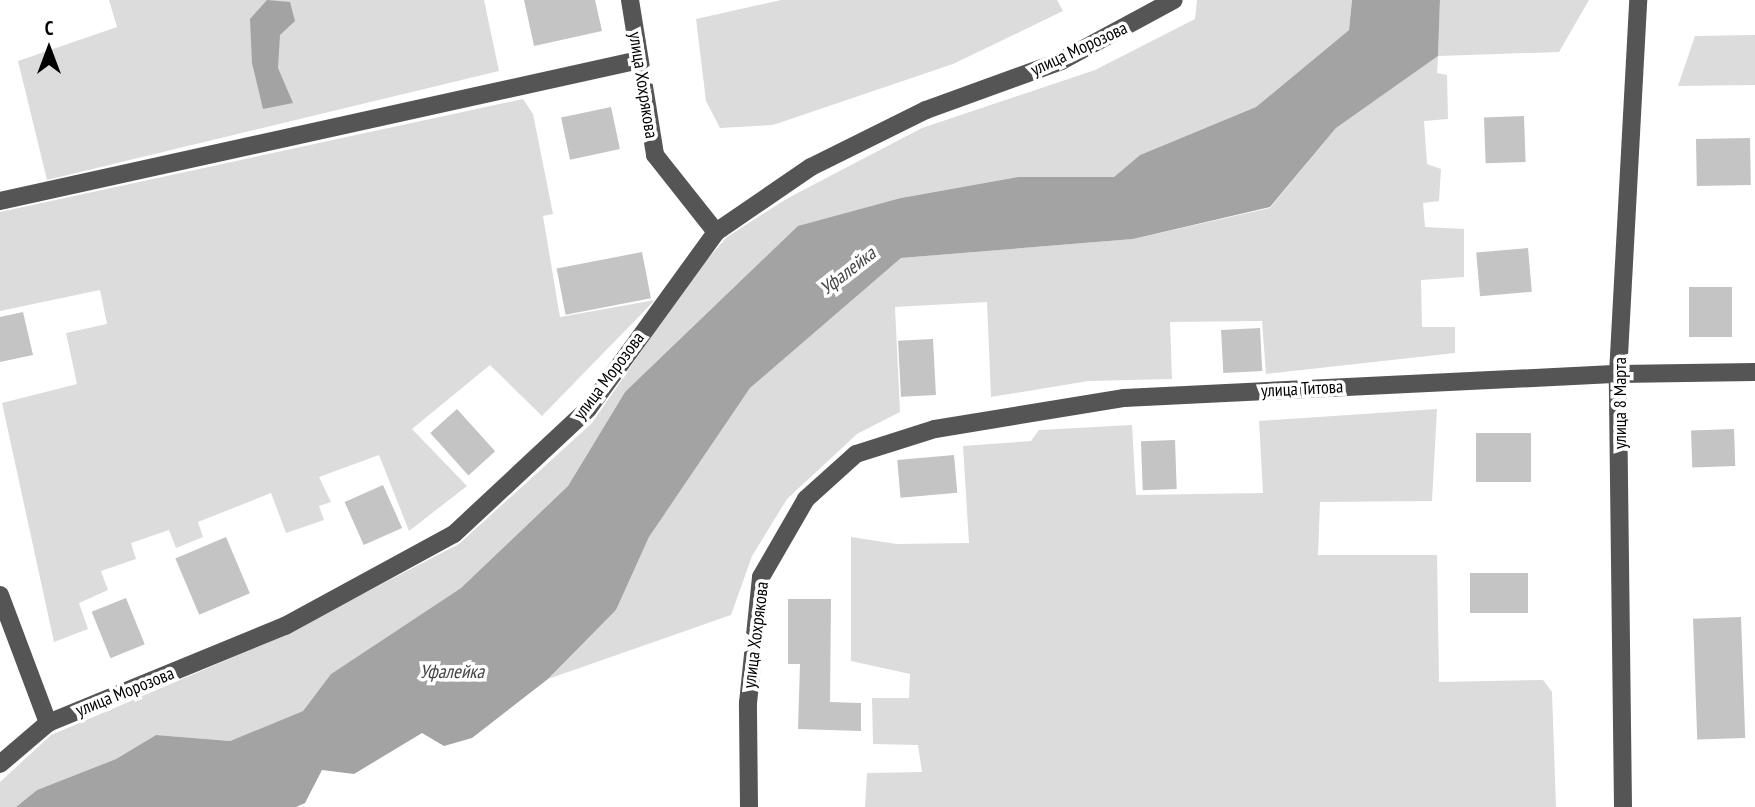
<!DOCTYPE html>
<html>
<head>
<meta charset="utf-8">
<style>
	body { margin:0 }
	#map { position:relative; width:1755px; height:807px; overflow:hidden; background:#fff; font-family:"PT Sans Narrow",sans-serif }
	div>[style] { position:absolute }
	.green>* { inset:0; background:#dcdcdc }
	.water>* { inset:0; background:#a3a3a3 }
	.building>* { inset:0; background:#c4c4c4; transform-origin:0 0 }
	.minor>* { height:18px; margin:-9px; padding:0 9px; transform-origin:9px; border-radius:9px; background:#555 }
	span { translate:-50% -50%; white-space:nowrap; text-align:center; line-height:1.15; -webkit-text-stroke:7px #fff; paint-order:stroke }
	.street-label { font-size:18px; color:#000 }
	.water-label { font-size:19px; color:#444; font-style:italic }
	.north { position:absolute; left:14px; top:14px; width:70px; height:70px; -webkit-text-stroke:5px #fff; paint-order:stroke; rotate:0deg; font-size:19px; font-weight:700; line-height:28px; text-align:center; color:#000 }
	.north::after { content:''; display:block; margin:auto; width:24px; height:32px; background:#000; clip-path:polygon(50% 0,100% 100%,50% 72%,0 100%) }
</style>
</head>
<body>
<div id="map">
	<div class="green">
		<div style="clip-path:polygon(109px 0,484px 0,499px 71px,47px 180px,18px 61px,117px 27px)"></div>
		<div style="clip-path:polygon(781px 0,1057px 0,1063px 11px,953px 64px,773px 125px,720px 128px,706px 101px,696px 19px)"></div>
		<div style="clip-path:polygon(1197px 0,1352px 0,1349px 30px,1256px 107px,1140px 155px,1114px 177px,1018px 177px,901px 198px,625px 392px,568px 486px,461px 588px,331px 674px,303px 711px,230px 741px,156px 735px,116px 759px,37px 790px,16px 807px,0 807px,0 782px,51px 735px,276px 639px,459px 544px,592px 423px,695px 273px,727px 237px,788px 198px,922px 128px,1095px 70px,1195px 19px)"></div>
		<div style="clip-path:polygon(1440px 0,1589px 0,1559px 52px,1438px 56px,1437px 73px,1447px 75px,1448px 119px,1424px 121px,1427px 164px,1441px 169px,1439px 201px,1423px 203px,1425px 227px,1464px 229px,1464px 277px,1421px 280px,1422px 327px,1455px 327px,1455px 353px,1266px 374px,1262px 321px,1170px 322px,1172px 379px,1088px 381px,991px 397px,987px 302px,895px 307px,900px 412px,857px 434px,787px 499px,752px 556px,731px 615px,548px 679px,616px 610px,649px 537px,750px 388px,901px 258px,1133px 239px,1270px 208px,1336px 128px,1438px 56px)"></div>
		<div style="clip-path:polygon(1755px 35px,1755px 85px,1678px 86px,1695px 36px)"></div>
		<div style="clip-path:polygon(523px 99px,533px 114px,553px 214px,543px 216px,560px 317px,655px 300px,542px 416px,490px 365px,412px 429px,467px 486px,409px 531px,379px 455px,319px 477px,331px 502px,319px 506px,324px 520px,286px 533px,271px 493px,198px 522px,203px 537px,176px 548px,169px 530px,131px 543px,136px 559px,101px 571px,108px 590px,79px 603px,88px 629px,54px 642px,2px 403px,77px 384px,66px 333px,107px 324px,100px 290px,0 311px,0 212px)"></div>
		<div style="clip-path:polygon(1437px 409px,1432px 501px,1320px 502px,1318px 555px,1437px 555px,1439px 682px,1543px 680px,1552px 692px,1556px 807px,865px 807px,867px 773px,922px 772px,918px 745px,873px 744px,872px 698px,909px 698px,910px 674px,851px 661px,851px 537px,897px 544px,969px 543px,963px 446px,1031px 441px,1039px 430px,1132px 425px,1136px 495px,1263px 493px,1259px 421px)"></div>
	</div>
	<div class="water">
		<div style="clip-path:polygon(267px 0,290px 2px,295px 21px,280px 35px,278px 68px,293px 103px,263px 109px,252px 63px,250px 19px)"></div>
		<div style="clip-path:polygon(1352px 0,1440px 0,1438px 56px,1336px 128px,1270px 207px,1133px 239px,901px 258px,750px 388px,649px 537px,616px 610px,548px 679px,472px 738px,444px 746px,422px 733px,354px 774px,322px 770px,305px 803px,296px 807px,16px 807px,37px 790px,116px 759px,156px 735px,230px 741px,303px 711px,331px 674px,461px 588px,568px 486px,625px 392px,798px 226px,901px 198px,1018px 177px,1114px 177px,1140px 155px,1256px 107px,1349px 30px)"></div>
	</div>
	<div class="building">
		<div style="clip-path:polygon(524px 0,595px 0,602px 31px,534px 46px)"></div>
		<div style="left:611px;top:107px;width:43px;height:51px;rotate:78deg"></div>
		<div style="left:1524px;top:116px;width:46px;height:40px;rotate:88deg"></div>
		<div style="left:1750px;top:138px;width:47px;height:54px;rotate:89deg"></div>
		<div style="left:1528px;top:248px;width:44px;height:52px;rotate:85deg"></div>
		<div style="left:642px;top:252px;width:47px;height:87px;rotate:79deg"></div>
		<div style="left:1689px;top:287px;width:43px;height:50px"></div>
		<div style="clip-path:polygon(23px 312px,33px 355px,0 362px,0 317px)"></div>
		<div style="left:1260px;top:328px;width:43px;height:39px;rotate:87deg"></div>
		<div style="left:933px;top:339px;width:56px;height:35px;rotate:87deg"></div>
		<div style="left:457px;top:409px;width:57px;height:36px;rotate:48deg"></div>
		<div style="left:1734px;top:429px;width:37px;height:43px;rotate:88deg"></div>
		<div style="left:1531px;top:433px;width:49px;height:55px;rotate:90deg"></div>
		<div style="left:1175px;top:440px;width:49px;height:34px;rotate:88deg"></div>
		<div style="left:954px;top:455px;width:38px;height:57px;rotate:85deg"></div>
		<div style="left:383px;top:485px;width:47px;height:42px;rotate:66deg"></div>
		<div style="left:226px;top:537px;width:61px;height:55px;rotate:67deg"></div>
		<div style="left:1470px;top:573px;width:58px;height:40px"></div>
		<div style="left:126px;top:598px;width:50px;height:37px;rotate:68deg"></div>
		<div style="clip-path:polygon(788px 599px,831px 599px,830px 702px,861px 703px,861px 731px,798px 729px,800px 664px,788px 664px)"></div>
		<div style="left:1741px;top:617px;width:121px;height:48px;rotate:88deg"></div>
	</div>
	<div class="minor">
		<div style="left:630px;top:0;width:157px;rotate:80.8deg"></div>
		<div style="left:655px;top:155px;width:98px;rotate:51.6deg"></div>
		<div style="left:0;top:201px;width:654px;rotate:-12.44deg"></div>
		<div style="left:0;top:595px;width:137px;rotate:69.4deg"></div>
		<div style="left:0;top:764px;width:63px;rotate:-40.5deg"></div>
		<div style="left:48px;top:723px;width:256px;rotate:-22.3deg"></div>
		<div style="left:285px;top:626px;width:192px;rotate:-28.6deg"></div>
		<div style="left:454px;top:534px;width:183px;rotate:-43deg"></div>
		<div style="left:588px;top:409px;width:218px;rotate:-54.1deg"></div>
		<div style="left:716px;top:232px;width:115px;rotate:-34.4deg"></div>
		<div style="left:811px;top:167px;width:128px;rotate:-26.4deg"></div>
		<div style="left:926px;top:110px;width:144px;rotate:-19.9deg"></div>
		<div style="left:1061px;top:61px;width:128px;rotate:-28.4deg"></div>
		<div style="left:749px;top:807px;width:104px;rotate:-90.6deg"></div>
		<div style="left:748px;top:703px;width:127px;rotate:-84.1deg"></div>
		<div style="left:761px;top:577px;width:90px;rotate:-60deg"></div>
		<div style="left:806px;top:499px;width:67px;rotate:-42deg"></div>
		<div style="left:856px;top:454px;width:83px;rotate:-17.6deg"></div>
		<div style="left:935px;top:429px;width:192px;rotate:-9.3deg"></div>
		<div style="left:1124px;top:398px;width:495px;rotate:-2.8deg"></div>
		<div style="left:1618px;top:374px;width:137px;rotate:-0.8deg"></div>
		<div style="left:1623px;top:807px;width:433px;rotate:-90.7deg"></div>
		<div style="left:1618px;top:374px;width:375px;rotate:-86.9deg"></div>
	</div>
	<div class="street-label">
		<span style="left:1079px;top:49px;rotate:-25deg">улица Морозова</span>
		<span style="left:643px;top:85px;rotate:81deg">улица Хохрякова</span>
		<span style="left:609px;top:376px;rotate:-53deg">улица Морозова</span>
		<span style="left:1302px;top:389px;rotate:-3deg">улица Титова</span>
		<span style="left:1620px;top:403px;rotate:-90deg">улица 8 Марта</span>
		<span style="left:756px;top:635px;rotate:-83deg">улица Хохрякова</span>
		<span style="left:125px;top:692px;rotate:-22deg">улица Морозова</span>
	</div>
	<div class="water-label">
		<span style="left:848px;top:271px;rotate:-38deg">Уфалейка</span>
		<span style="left:452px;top:672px">Уфалейка</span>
	</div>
	<div class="north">С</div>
</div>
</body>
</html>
